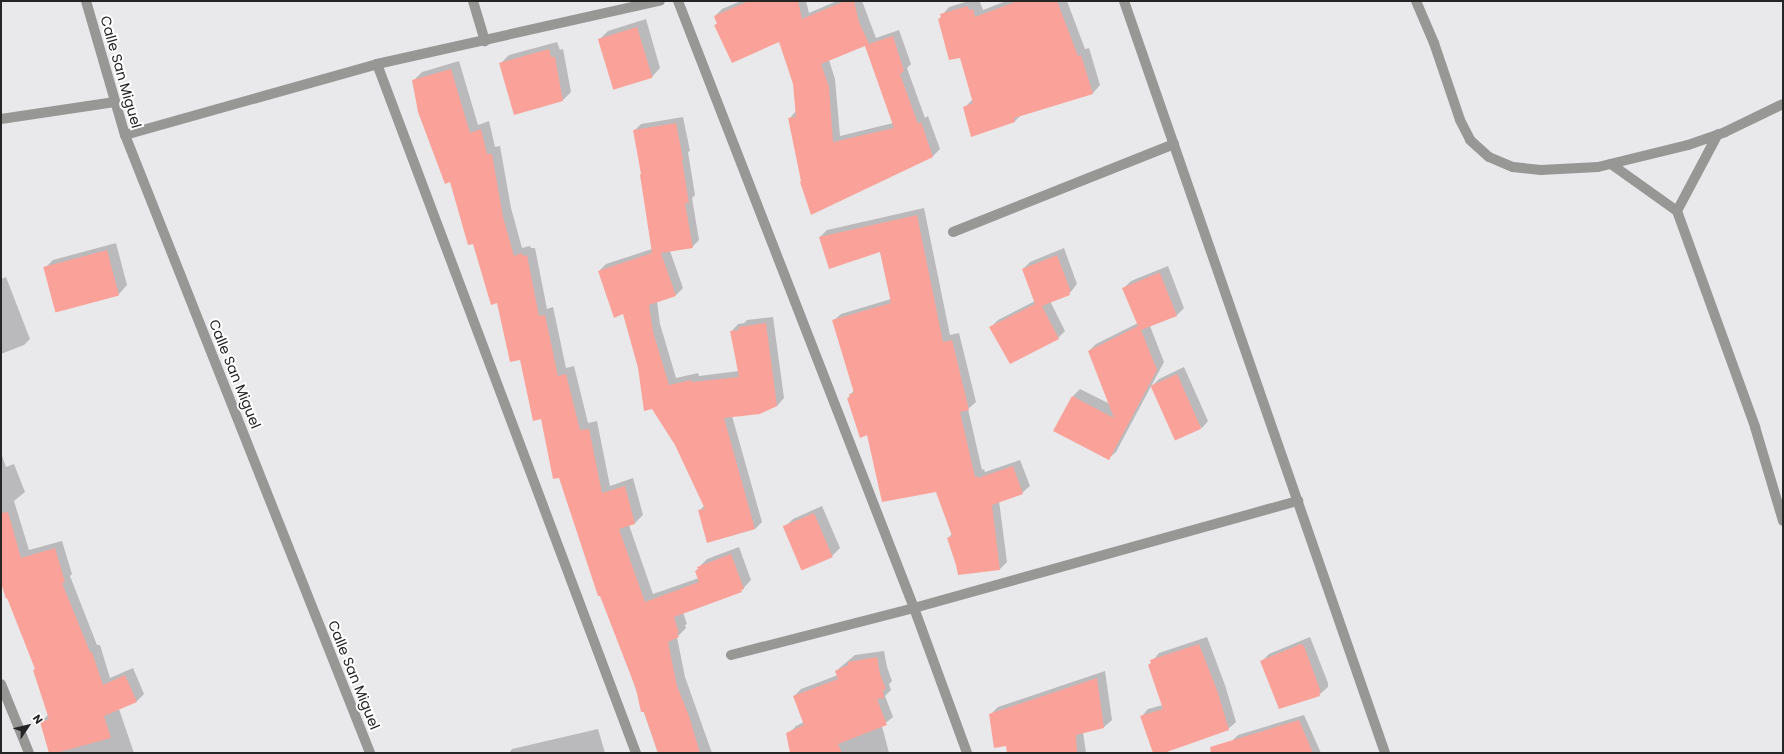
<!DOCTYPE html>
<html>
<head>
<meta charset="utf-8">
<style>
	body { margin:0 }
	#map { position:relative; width:1784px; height:754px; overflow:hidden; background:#e9e9eb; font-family:Poppins,sans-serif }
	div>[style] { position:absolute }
	.shadow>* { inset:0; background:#0003 }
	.building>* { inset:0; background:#faa299; transform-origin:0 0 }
	.minor>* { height:10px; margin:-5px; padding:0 5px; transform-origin:5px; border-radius:5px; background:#979796 }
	span { translate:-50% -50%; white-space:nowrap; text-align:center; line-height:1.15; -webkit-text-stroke:4px #fff; paint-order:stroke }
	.street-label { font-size:14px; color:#252526 }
	.frame { position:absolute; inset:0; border:2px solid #252526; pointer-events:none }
	.north { position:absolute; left:8px; top:706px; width:40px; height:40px; -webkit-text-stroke:3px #fff; paint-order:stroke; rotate:55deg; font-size:11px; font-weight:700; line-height:16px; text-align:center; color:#252526 }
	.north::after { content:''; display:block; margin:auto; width:14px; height:18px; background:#252526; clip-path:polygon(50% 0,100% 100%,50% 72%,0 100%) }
</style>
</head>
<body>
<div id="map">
	<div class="shadow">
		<div style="clip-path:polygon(evenodd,741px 1px,806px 1px,809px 13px,837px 1px,862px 1px,876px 38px,899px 30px,911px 64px,907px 68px,925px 118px,928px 116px,940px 149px,933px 156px,812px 213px,802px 181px,790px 118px,796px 111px,794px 83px,779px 40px,715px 25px,718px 23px,715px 16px,722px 9px,741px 1px,865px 45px,893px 123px,840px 136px,835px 79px,829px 60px,865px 45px)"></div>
		<div style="clip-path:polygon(969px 1px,980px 2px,983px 10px,1006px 1px,1067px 1px,1085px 49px,1089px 48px,1100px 85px,1093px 93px,1021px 115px,1015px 121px,964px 108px,973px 99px,960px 57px,939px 19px,949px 7px)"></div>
		<div style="clip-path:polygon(646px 19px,660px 68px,652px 77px,600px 39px,608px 31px)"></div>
		<div style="clip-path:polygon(557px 42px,560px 50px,563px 49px,571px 92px,563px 100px,501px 63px,509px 55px)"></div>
		<div style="clip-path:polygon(459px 61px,478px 125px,489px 121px,495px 147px,500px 146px,511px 208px,522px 248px,530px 246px,531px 248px,535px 248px,547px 309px,553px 307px,566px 368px,574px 366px,588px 423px,597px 421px,610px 486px,633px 478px,643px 515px,635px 523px,629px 525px,653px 594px,699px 578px,698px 568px,707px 559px,739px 547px,751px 580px,741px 591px,683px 612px,687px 624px,685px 625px,686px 628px,677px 637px,685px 677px,712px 753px,658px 753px,521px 359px,474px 242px,414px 80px,422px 72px)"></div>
		<div style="clip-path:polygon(683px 117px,690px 151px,688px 152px,695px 195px,692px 198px,699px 240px,692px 247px,670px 251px,683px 288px,676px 295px,657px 302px,660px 324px,676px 378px,698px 373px,699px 376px,739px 371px,731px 332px,738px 324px,744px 323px,747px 320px,773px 317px,784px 398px,777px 406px,732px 416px,762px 522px,755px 529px,708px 542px,699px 511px,705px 505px,639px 367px,624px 313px,599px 271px,606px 264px,652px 249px,642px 174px,634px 131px,641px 124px)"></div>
		<div style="clip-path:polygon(924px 208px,950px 335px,959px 333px,976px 402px,968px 409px,982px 470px,984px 469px,985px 472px,1020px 460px,1030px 486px,1022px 493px,999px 501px,1007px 562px,1000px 569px,957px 564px,948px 538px,952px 534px,937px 491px,868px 434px,848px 398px,854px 390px,833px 321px,841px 314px,891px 299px,880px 251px,820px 237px,827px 230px)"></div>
		<div style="clip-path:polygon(116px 243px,127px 285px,119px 294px,57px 311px,45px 268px,53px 260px)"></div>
		<div style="clip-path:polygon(1064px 248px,1077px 284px,1069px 294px,1050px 301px,1065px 331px,1058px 338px,991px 327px,998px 320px,1035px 301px,1023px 269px,1030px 262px)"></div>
		<div style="clip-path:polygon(1168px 266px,1184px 308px,1177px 315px,1150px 326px,1164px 362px,1116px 452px,1108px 459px,1073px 396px,1080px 389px,1110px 404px,1089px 351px,1096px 344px,1138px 323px,1123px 289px,1131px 281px)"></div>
		<div style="clip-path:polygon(6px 277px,30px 339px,24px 345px,1px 354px,1px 279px)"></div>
		<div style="clip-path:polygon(1184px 367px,1208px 421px,1202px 428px,1152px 386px,1159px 379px)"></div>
		<div style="clip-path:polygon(1px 453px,6px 467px,14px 464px,25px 492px,14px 501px,29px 550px,62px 541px,72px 574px,70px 576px,97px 645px,100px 645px,110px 678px,133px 668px,144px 694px,137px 701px,119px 709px,134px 753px,50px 753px,41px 722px,48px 715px,36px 668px,1px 580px)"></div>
		<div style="clip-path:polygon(822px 506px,840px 548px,832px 556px,785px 527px,793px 519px)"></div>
		<div style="clip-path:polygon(1207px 637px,1225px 685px,1236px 722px,1228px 729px,1161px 753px,1154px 753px,1141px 717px,1148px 709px,1163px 705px,1149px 665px,1159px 653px)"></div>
		<div style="clip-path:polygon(1310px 637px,1328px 683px,1328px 687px,1319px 695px,1261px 662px,1269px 654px)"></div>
		<div style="clip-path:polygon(884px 651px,887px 667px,892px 681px,889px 684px,891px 690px,885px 696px,893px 717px,882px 726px,889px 753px,792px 753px,789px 733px,796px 726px,804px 722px,794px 696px,801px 689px,838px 675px,836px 671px,855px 655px)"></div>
		<div style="clip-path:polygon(1105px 671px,1112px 720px,1104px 727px,1083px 732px,1086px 753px,1008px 753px,1007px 745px,990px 715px,998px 707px)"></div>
		<div style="clip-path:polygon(1304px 715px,1321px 753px,1236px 753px,1232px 741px,1238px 735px)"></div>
		<div style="clip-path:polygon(598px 729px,605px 753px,509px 753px,512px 749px)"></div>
	</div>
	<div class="building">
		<div style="clip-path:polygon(evenodd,749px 1px,798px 1px,802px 19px,845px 1px,854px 1px,859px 22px,869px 44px,893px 36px,904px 71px,900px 74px,918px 124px,921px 122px,933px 157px,811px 215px,800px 182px,801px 181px,788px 118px,796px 117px,793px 84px,779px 42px,732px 63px,714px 25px,717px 24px,714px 16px,749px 1px,865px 46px,894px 128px,833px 142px,829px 87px,821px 64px,865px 46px)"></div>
		<div style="clip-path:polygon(1018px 1px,1057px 1px,1078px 56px,1081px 55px,1093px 94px,1014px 118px,1015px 122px,971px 137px,963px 107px,973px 103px,960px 58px,949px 60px,938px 19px,941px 18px,940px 14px,968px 6px,969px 10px,973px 9px,975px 17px)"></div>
		<div style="left:637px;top:27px;width:53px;height:41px;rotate:73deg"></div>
		<div style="clip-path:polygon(549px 49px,551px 57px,555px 57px,563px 101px,514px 115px,499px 63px)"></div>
		<div style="clip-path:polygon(451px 69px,470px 133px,481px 129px,487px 154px,492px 154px,503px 217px,514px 256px,522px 253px,523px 256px,527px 255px,539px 316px,545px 315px,558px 376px,566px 374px,580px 430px,589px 429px,602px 493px,625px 486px,635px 524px,619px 529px,645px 602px,699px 582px,695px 571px,698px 569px,697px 567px,731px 554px,744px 589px,741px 590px,742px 592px,674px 617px,679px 633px,677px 633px,679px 637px,668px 642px,677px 686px,689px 716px,700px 753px,658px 753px,644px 712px,641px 712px,636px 689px,600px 596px,598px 596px,559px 478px,553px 479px,541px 419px,533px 421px,520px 360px,510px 362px,497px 303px,491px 305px,473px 244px,468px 245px,450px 182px,445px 184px,418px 112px,412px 80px)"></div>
		<div style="clip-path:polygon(676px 123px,683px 159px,682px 160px,689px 203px,685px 203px,693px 248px,661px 253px,676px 296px,649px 305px,653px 332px,669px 385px,691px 380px,692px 382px,739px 377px,730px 331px,739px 330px,739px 327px,766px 323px,777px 406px,760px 414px,724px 418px,755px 529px,707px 543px,698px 510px,705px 509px,675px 445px,652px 409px,644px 411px,638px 368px,623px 314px,614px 318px,598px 271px,652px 253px,640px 175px,641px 174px,633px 130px)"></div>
		<div style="clip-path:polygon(917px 215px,943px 342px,952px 340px,969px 410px,960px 412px,975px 477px,977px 476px,978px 478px,1013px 466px,1023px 494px,992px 505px,1000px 570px,958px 575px,956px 565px,947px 538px,952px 536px,936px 492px,882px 502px,867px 435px,860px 438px,847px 398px,850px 397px,849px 394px,854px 393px,832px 320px,891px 303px,880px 252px,829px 269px,819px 237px)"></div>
		<div style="left:107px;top:250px;width:47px;height:66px;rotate:75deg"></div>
		<div style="clip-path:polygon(1057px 255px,1071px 292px,1069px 292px,1070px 295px,1042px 306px,1059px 339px,1010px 364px,989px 327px,1035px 304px,1022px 269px)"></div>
		<div style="clip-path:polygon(1158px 273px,1160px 273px,1177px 316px,1141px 330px,1157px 370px,1109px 460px,1053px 431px,1072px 396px,1114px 418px,1088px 351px,1138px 326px,1122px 288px)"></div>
		<div style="left:1177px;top:374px;width:60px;height:29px;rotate:66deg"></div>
		<div style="clip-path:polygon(8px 512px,21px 558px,55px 548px,65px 582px,62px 583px,90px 652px,92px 652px,103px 685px,125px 675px,137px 702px,104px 716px,111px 738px,56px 753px,49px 753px,40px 722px,49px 719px,33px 670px,35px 669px,7px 598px,6px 599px,1px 583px,1px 513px)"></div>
		<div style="left:814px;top:513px;width:48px;height:34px;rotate:67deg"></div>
		<div style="clip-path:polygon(1199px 644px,1218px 693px,1229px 730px,1164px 753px,1153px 753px,1140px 716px,1163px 709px,1148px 665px,1151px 663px,1150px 660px)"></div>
		<div style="clip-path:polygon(1301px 644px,1304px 646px,1321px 692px,1319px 693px,1320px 696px,1279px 709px,1260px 661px)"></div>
		<div style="clip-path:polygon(877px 657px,880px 674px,886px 689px,883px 690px,884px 698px,877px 699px,887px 725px,838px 744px,842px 753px,790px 753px,786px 733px,804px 725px,793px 696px,838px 679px,835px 671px,848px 665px,848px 662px)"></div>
		<div style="clip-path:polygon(1097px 678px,1104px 728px,1076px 735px,1077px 753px,1007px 753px,1006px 746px,994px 748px,989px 714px)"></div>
		<div style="clip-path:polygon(1299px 720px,1313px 753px,1211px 753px,1210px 747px)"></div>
	</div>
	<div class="minor">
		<div style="left:86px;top:1px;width:140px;rotate:73.8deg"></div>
		<div style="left:125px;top:135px;width:665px;rotate:68.37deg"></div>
		<div style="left:473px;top:1px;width:42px;rotate:73.3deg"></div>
		<div style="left:678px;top:1px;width:651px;rotate:68.75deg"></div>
		<div style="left:914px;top:608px;width:154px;rotate:69.9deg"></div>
		<div style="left:1124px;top:1px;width:796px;rotate:70.86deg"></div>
		<div style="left:1416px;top:1px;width:46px;rotate:66.8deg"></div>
		<div style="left:1434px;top:43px;width:81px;rotate:71.3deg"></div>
		<div style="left:1460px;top:120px;width:22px;rotate:63deg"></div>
		<div style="left:1470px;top:140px;width:25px;rotate:42deg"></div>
		<div style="left:1489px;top:157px;width:26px;rotate:23deg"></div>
		<div style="left:1513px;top:167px;width:28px;rotate:6deg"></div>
		<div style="left:1541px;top:170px;width:57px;rotate:-3deg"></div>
		<div style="left:1598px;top:167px;width:93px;rotate:-13.7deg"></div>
		<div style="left:1688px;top:145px;width:39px;rotate:-19deg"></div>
		<div style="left:1725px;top:132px;width:64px;rotate:-25.8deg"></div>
		<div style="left:377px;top:64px;width:736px;rotate:69.4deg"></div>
		<div style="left:1px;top:119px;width:115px;rotate:-8.5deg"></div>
		<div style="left:125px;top:135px;width:262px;rotate:-15.7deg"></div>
		<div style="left:377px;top:64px;width:290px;rotate:-12.6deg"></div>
		<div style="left:1611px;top:164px;width:81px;rotate:35.5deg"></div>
		<div style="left:1677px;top:211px;width:230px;rotate:70.1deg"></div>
		<div style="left:1755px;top:427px;width:98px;rotate:73.4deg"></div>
		<div style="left:1677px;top:211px;width:87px;rotate:-62deg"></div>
		<div style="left:953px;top:232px;width:238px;rotate:-21.7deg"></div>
		<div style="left:731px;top:655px;width:189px;rotate:-14.4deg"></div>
		<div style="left:914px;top:608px;width:399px;rotate:-15.6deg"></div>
		<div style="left:1px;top:684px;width:74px;rotate:67.9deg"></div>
	</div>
	<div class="street-label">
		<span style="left:121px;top:72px;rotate:74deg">Calle San Miguel</span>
		<span style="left:235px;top:374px;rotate:68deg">Calle San Miguel</span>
		<span style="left:354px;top:675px;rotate:68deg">Calle San Miguel</span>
	</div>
	<div class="frame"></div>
	<div class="north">N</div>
</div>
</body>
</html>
